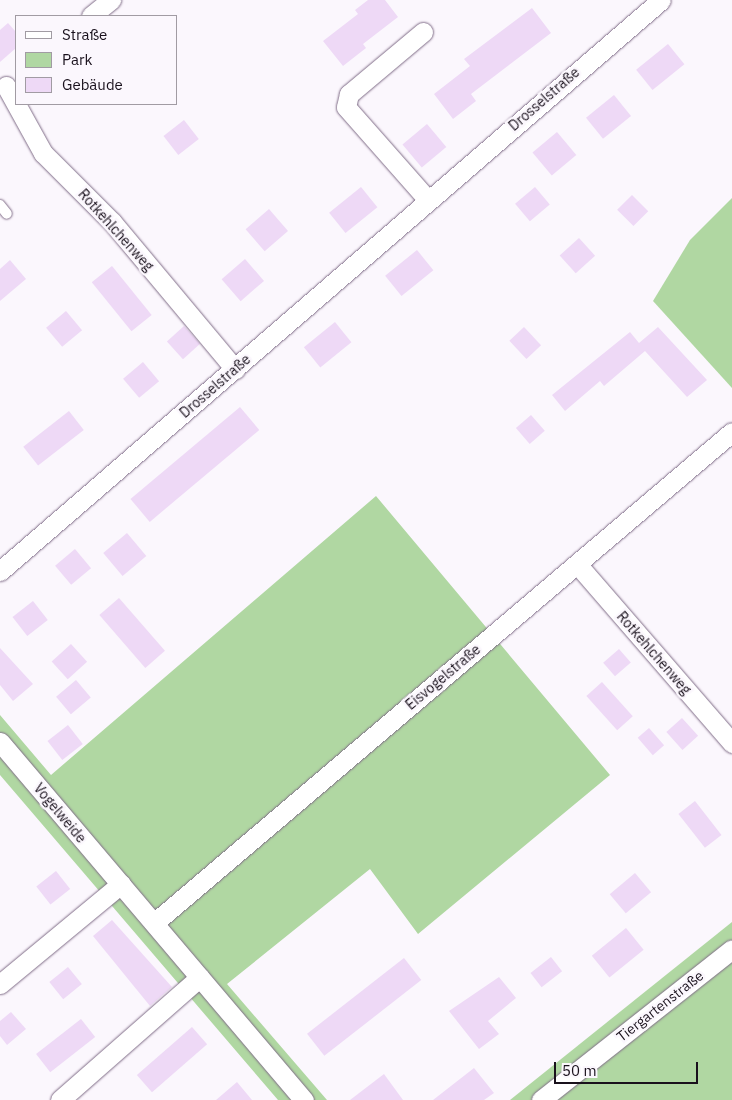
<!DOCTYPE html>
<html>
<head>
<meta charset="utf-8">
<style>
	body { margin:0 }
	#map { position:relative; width:732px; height:1100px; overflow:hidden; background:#fbf7fd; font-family:"IBM Plex Sans",sans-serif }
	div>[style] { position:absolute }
	.green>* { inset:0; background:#b0d7a2 }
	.building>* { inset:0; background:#eed9f6; transform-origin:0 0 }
	.roads { filter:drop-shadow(0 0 1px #806d88) drop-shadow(0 0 1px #806d88) }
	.lane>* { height:10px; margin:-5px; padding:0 5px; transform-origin:5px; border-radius:5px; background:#fff }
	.street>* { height:19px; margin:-9.5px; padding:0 9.5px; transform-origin:9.5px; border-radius:9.5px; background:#fff }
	span { translate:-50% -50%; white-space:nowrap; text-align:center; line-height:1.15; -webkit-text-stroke:5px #fbf7fd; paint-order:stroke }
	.street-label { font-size:14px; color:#19111c }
	.legend { position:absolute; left:15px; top:15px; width:162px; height:90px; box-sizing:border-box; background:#fbf7fd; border:1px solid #a19ba3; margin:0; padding:6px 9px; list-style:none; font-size:15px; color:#19111c }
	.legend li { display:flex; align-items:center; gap:10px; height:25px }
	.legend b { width:25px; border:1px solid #a19ba3 }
	.scale { position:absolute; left:554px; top:1062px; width:144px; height:22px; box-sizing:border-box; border:2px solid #19111c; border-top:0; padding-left:6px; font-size:15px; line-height:18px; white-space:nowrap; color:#19111c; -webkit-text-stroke:4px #fbf7fd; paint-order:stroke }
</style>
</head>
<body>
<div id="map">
	<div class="green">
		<div style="clip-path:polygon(732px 198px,732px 388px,653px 301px,690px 240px)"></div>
		<div style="clip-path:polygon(376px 496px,610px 775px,418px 934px,370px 869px,227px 984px,327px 1100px,278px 1100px,0 775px,0 715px,51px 775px)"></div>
		<div style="clip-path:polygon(732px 922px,732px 1100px,510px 1100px)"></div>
	</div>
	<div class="building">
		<div style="clip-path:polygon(368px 0,385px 0,398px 17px,363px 44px,366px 48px,343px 66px,323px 41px,358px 14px,355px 10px)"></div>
		<div style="clip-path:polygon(532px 8px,551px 33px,471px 94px,476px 101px,453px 119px,434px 94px,470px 66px,464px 59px)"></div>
		<div style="clip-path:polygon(8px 23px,16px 32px,16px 48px,0 62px,0 30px)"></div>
		<div style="left:668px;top:44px;width:26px;height:41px;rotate:51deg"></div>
		<div style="left:614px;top:95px;width:27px;height:36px;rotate:51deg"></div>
		<div style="left:184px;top:120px;width:24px;height:26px;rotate:52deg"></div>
		<div style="left:427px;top:124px;width:30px;height:32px;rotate:50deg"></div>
		<div style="left:557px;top:132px;width:30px;height:32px;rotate:50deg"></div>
		<div style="left:361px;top:187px;width:26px;height:41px;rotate:51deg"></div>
		<div style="left:535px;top:187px;width:23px;height:26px;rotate:50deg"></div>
		<div style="left:632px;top:195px;width:23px;height:21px;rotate:45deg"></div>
		<div style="left:269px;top:209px;width:29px;height:31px;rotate:49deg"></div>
		<div style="left:579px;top:238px;width:24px;height:26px;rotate:48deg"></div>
		<div style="left:417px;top:250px;width:26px;height:41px;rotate:51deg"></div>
		<div style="left:245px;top:259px;width:29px;height:31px;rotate:49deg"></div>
		<div style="clip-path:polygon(10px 260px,26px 279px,0 301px,0 269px)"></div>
		<div style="left:112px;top:266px;width:63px;height:26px;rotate:51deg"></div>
		<div style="left:66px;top:311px;width:25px;height:26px;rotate:50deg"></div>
		<div style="left:335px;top:322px;width:26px;height:40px;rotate:51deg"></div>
		<div style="left:184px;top:326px;width:24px;height:23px;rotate:48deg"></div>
		<div style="left:524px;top:327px;width:25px;height:20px;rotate:47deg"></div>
		<div style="clip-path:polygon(658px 327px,707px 380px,687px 397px,645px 351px,604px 386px,600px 381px,565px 411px,552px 395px,630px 332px,639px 343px)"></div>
		<div style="left:143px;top:362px;width:25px;height:26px;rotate:50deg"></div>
		<div style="left:240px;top:407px;width:30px;height:143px;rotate:50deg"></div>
		<div style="left:69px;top:411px;width:24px;height:58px;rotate:52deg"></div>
		<div style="left:531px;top:415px;width:21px;height:20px;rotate:49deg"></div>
		<div style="left:127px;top:533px;width:30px;height:31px;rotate:50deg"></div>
		<div style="left:75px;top:549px;width:25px;height:26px;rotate:50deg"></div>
		<div style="left:119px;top:598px;width:70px;height:26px;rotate:49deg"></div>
		<div style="left:33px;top:601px;width:24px;height:26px;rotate:52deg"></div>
		<div style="left:71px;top:644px;width:24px;height:26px;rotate:48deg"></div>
		<div style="clip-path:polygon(0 648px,33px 684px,13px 701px,0 685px)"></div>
		<div style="left:619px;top:649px;width:18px;height:21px;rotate:49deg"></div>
		<div style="left:76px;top:680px;width:23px;height:26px;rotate:50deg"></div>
		<div style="left:602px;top:682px;width:46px;height:21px;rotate:48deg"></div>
		<div style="left:682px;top:718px;width:24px;height:21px;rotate:48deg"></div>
		<div style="left:68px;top:725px;width:24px;height:26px;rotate:52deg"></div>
		<div style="left:649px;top:728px;width:23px;height:15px;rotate:49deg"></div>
		<div style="left:695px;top:801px;width:43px;height:21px;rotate:52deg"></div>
		<div style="left:56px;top:871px;width:23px;height:25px;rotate:52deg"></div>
		<div style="left:635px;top:873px;width:25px;height:33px;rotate:50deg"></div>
		<div style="clip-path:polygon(112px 920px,172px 987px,150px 1006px,93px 936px)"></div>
		<div style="left:626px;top:928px;width:28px;height:44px;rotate:51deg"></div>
		<div style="left:551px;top:957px;width:18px;height:26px;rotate:52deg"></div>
		<div style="left:404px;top:958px;width:28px;height:123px;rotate:52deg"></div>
		<div style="left:68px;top:967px;width:22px;height:24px;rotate:51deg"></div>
		<div style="clip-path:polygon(499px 977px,516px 998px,488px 1021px,499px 1034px,479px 1049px,449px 1011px)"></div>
		<div style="clip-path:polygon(11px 1012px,26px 1029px,7px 1045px,0 1036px,0 1021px)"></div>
		<div style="left:81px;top:1019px;width:23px;height:57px;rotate:52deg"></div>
		<div style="left:192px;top:1027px;width:23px;height:73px;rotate:49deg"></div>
		<div style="clip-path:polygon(474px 1068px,494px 1093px,484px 1100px,433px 1100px)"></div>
		<div style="clip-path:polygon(384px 1074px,403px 1100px,350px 1100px)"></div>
		<div style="clip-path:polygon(237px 1082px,252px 1100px,216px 1100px)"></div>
	</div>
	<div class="roads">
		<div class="lane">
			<div style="left:0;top:205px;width:11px;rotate:52deg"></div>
		</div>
		<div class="street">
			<div style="left:91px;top:16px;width:26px;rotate:-39deg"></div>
			<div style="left:423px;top:32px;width:97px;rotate:140deg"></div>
			<div style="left:349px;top:94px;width:13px;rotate:103deg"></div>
			<div style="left:346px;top:107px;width:124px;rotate:48.6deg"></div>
			<div style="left:6px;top:86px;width:77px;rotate:61.1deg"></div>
			<div style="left:43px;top:153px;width:98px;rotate:45deg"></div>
			<div style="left:112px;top:222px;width:192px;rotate:50.1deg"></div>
			<div style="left:577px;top:564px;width:237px;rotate:49.1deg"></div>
			<div style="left:0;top:571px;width:873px;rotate:-40.82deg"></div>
			<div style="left:0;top:742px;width:470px;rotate:49.7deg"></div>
			<div style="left:154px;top:923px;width:758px;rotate:-40.35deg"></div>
			<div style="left:0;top:984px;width:157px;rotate:-39.6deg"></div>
			<div style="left:60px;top:1100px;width:186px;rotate:-41.3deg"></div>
			<div style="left:541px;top:1100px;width:243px;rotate:-38.3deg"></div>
		</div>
	</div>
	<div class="street-label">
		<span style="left:544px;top:99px;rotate:-41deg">Drosselstraße</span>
		<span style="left:116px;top:230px;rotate:48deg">Rotkehlchenweg</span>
		<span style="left:215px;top:386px;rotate:-41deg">Drosselstraße</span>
		<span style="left:654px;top:653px;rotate:49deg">Rotkehlchenweg</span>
		<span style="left:443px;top:677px;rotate:-40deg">Eisvogelstraße</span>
		<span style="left:60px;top:813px;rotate:50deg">Vogelweide</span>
		<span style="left:660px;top:1006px;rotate:-38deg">Tiergartenstraße</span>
	</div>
	<ul class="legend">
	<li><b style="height:6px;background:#fff"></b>Straße</li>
	<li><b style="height:14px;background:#b0d7a2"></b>Park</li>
	<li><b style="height:14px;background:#eed9f6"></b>Gebäude</li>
	</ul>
	<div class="scale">50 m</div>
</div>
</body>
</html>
